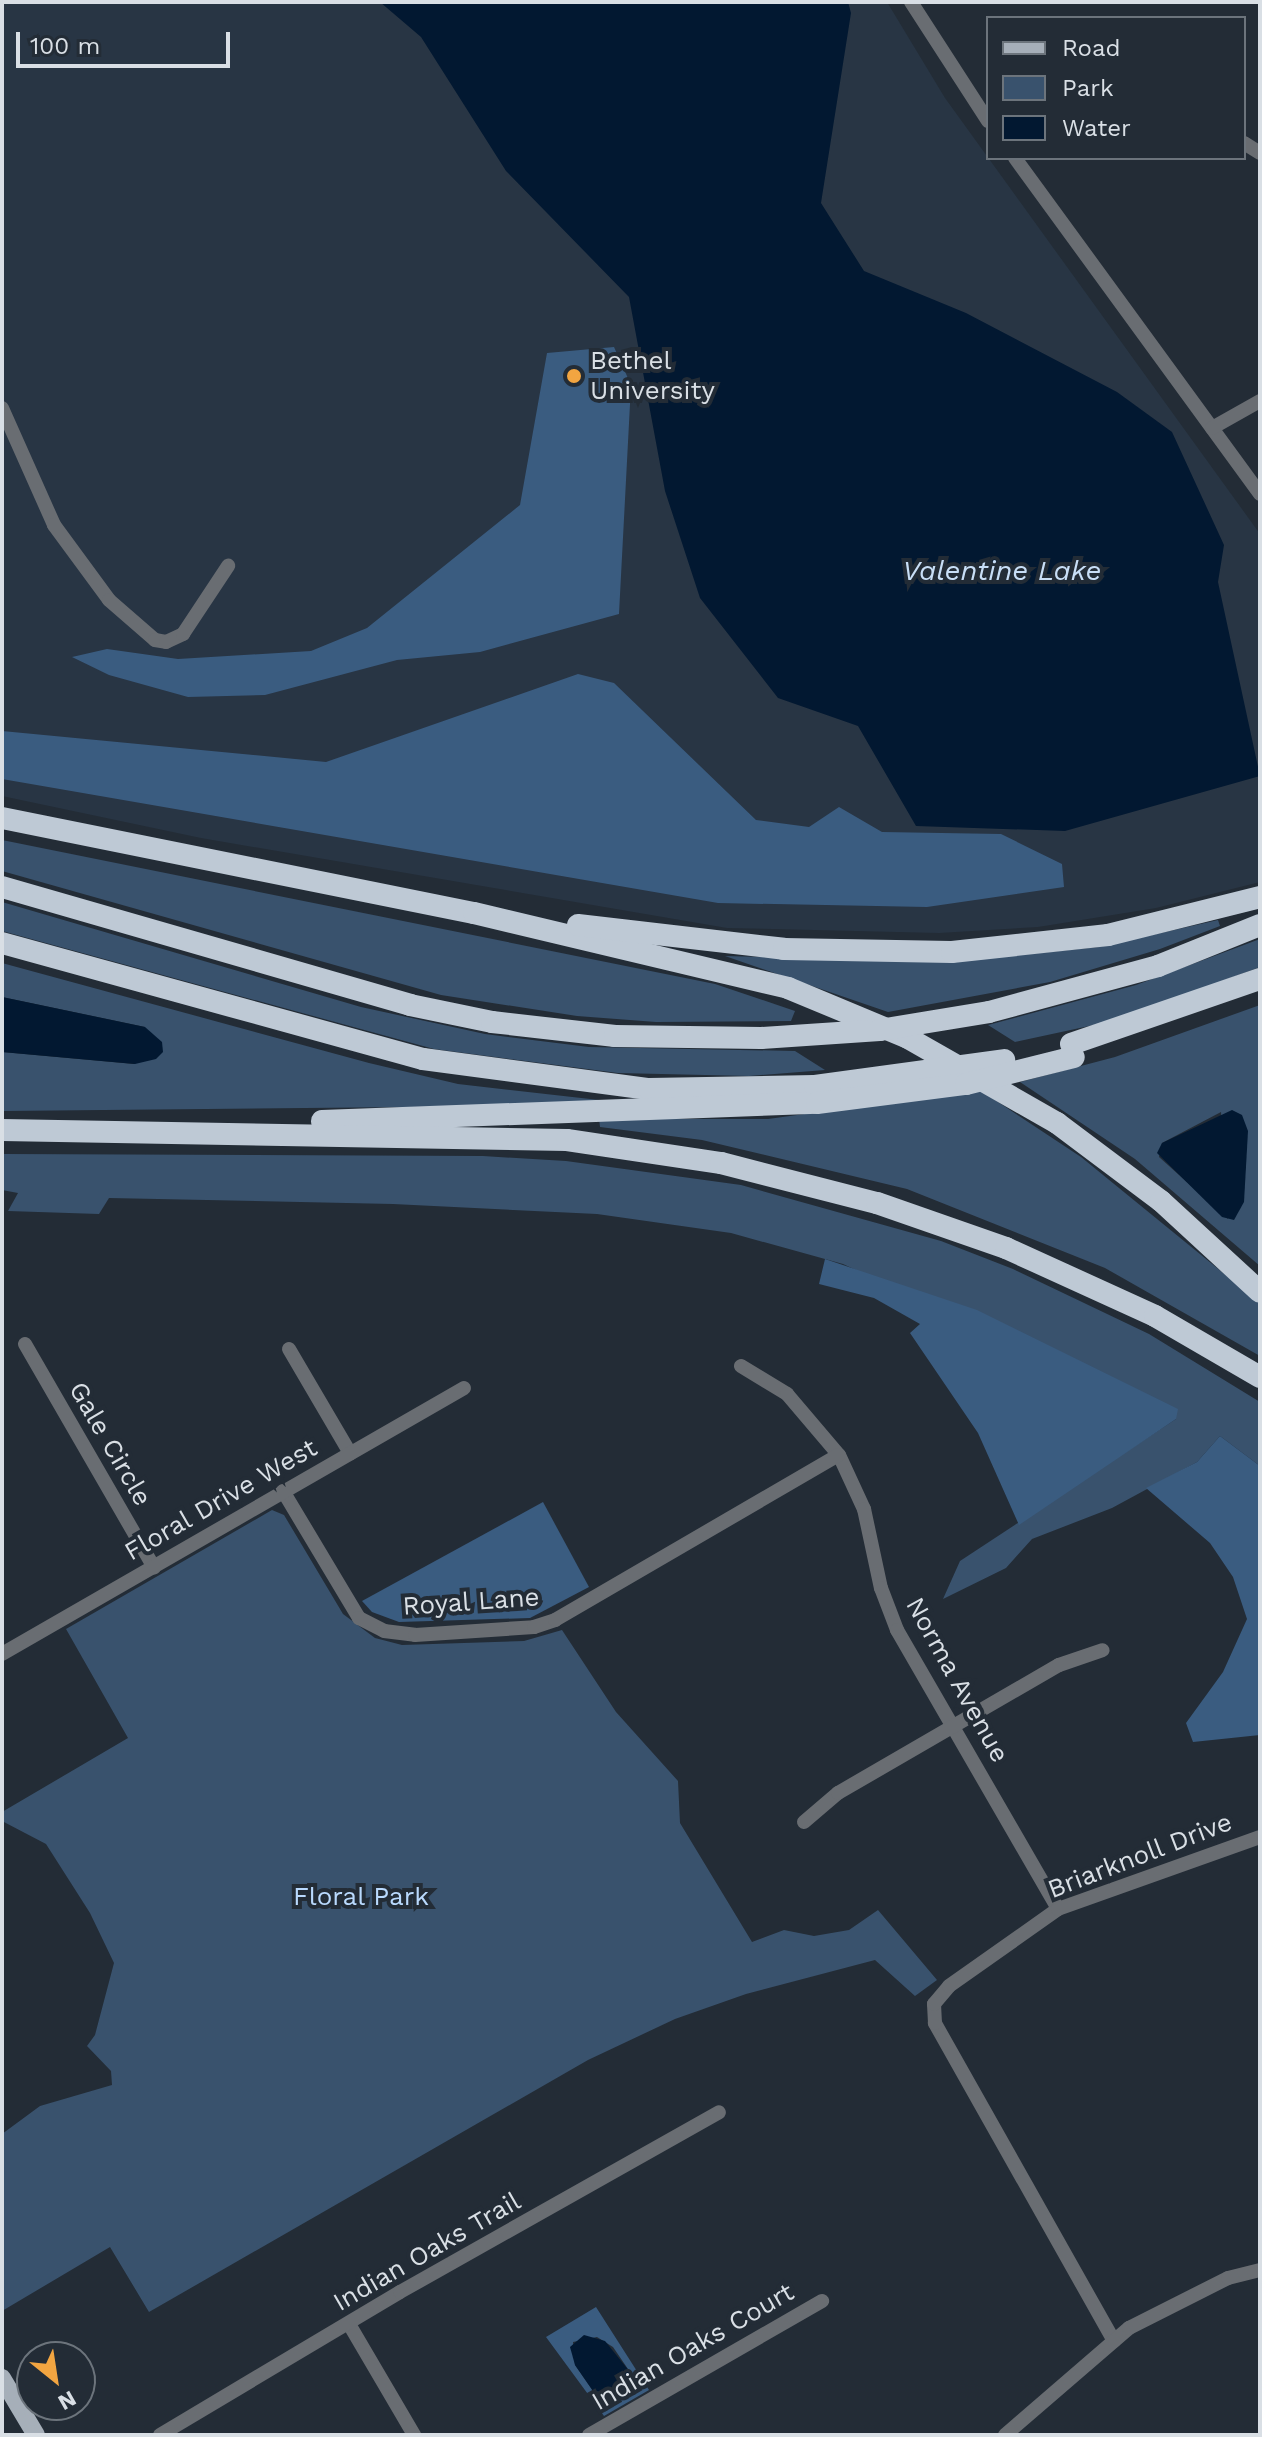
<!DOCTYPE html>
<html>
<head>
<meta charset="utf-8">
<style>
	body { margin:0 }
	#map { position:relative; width:1262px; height:2437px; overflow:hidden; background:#232c36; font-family:"Work Sans",sans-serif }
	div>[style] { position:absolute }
	.built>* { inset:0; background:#283544 }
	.green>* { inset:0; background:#39526d }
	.forest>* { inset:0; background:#3a5c80 }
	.water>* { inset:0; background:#021831 }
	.minor>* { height:14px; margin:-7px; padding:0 7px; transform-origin:7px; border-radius:7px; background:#696d72 }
	.major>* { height:18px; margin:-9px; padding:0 9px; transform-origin:9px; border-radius:9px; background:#a6afb9 }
	.highway>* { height:22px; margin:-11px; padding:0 11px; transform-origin:11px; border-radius:11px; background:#bec9d5 }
	.highway-bridge>* { height:22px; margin:-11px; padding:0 11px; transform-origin:11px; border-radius:11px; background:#bec9d5 }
	.dots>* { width:22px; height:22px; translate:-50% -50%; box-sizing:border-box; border:4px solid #232c36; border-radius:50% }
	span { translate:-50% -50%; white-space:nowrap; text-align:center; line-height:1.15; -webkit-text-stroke:8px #232c36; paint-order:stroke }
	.poi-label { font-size:26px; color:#d9dfe5 }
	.left { translate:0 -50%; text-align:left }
	.street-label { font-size:26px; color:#d9dfe5 }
	.park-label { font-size:26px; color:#b9d9fd }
	.water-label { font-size:28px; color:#c8def6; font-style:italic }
	.frame { position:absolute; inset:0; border:4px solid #d9dfe5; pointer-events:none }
	.legend { position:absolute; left:986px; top:16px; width:260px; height:144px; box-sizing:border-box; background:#232c36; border:2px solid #6c747c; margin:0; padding:10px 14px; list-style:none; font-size:24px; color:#d9dfe5 }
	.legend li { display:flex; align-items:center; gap:16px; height:40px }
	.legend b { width:40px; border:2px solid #6c747c }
	.north { position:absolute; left:16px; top:2341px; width:80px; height:80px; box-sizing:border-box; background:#232c36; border:2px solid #6c747c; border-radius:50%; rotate:150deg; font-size:22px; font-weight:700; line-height:32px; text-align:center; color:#d9dfe5 }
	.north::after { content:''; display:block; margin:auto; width:28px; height:36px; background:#f2a541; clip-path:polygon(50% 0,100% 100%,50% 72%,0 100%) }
	.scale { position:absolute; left:16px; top:32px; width:214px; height:36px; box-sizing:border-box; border:4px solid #d9dfe5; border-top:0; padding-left:10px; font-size:24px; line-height:28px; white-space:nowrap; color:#d9dfe5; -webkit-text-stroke:6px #232c36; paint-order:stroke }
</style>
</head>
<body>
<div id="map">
	<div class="built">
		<div style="clip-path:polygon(2px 2px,887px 2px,945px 98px,1260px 534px,1260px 882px,1156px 908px,1038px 927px,939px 933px,727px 928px,201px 838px,2px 796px)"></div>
	</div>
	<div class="green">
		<div style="clip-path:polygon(2px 840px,715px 984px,795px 1011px,791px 1021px,656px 1022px,577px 1016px,441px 995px,2px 871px)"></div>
		<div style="clip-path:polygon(2px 902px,361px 1007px,485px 1034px,589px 1047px,795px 1051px,825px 1070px,749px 1076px,618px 1073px,434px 1049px,2px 931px)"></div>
		<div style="clip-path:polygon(1218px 920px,1220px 926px,1160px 949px,1050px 982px,888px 1012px,725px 956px,949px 962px,1099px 947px)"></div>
		<div style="clip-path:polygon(1260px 939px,1260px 967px,1117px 1020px,1015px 1042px,988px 1025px,1136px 985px)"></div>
		<div style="clip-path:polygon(2px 963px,369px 1063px,458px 1084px,599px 1100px,599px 1105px,2px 1111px,2px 1052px,134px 1064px,145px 1027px,2px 997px)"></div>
		<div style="clip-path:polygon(evenodd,1260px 1005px,1260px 1266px,1135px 1159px,1020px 1082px,1115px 1057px,1260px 1005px,1221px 1112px,1228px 1219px,1159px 1157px,1162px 1143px,1221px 1112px)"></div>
		<div style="clip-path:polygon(980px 1090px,1081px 1157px,1260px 1303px,1260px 1356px,1105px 1268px,907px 1189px,702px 1140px,600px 1127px,599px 1119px,768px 1119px)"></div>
		<div style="clip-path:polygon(2px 1154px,483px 1156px,566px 1161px,741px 1185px,941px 1241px,1013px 1269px,1149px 1334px,1260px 1402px,1260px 1466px,1220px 1436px,1197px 1462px,1112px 1508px,1032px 1539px,1006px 1568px,943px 1599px,960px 1561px,1176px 1419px,843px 1264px,731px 1233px,597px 1214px,393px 1204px,109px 1198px,99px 1214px,8px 1211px,18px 1193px,2px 1190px)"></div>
		<div style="clip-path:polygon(272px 1510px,284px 1515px,343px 1614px,375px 1638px,402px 1645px,524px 1641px,562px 1630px,616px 1712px,678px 1781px,680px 1823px,752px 1942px,784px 1930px,814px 1936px,849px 1930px,878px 1910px,937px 1980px,915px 1996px,875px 1960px,746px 1994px,675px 2019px,588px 2060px,149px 2312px,110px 2247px,2px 2311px,2px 2134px,40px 2106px,112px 2085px,111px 2071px,87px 2046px,95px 2035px,114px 1963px,90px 1913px,46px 1844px,2px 1821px,2px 1812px,128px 1738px,66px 1629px)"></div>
	</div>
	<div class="forest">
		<div style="clip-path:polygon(614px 347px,631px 385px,619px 614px,480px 652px,397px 660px,265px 695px,188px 697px,109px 675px,72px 657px,107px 649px,178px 659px,311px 651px,367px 628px,520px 505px,547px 353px)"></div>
		<div style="clip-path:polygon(578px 674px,614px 683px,756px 820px,809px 827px,839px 807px,882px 832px,1001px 834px,1062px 864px,1064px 887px,927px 907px,718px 903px,2px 779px,2px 731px,326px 762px)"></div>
		<div style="clip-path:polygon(825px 1259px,977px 1310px,1178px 1409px,1176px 1419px,1019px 1525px,978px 1433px,910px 1333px,920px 1324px,874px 1298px,819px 1284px)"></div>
		<div style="clip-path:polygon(1220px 1436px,1260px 1466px,1260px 1735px,1193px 1742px,1186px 1723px,1223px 1672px,1247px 1619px,1233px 1577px,1210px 1543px,1146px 1488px,1197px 1462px)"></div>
		<div style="clip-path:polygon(543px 1502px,589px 1587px,530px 1618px,399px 1622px,372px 1612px,362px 1601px)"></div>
		<div style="clip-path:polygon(evenodd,596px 2307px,649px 2390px,604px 2416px,546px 2337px,596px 2307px,597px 2337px,613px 2347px,630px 2372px,620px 2389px,593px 2391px,575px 2365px,573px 2342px,597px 2337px)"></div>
	</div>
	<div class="water">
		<div style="clip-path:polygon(380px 2px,848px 2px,851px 13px,821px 203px,864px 271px,966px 313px,1117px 392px,1172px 432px,1224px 545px,1218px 582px,1260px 776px,1065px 831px,916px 826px,858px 726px,778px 698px,700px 598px,665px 491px,629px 297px,506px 171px,421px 37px)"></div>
		<div style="clip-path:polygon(2px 997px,145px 1027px,162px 1042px,163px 1052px,156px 1059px,135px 1064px,2px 1052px)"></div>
		<div style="clip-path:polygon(1232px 1110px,1242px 1115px,1248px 1131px,1244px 1202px,1234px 1220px,1222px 1217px,1157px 1153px,1162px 1143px)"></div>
		<div style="clip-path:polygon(584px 2335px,605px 2341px,630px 2372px,626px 2385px,612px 2394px,593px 2391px,575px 2365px,570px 2347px)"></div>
	</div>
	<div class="minor">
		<div style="left:911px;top:2px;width:142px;rotate:57.1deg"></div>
		<div style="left:1244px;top:143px;width:19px;rotate:32deg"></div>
		<div style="left:1015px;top:158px;width:416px;rotate:53.9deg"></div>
		<div style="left:2px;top:408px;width:128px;rotate:66deg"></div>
		<div style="left:54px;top:525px;width:93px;rotate:53.7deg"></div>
		<div style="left:109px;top:600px;width:61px;rotate:41deg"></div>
		<div style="left:155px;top:640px;width:11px;rotate:10deg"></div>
		<div style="left:166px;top:642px;width:19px;rotate:-25deg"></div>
		<div style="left:183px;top:634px;width:82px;rotate:-56.5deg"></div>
		<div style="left:1212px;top:428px;width:55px;rotate:-29.4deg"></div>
		<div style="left:25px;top:1344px;width:258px;rotate:60deg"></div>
		<div style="left:289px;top:1349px;width:121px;rotate:59.6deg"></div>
		<div style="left:741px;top:1366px;width:54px;rotate:31.3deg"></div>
		<div style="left:787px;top:1394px;width:80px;rotate:49.6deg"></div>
		<div style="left:839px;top:1455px;width:60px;rotate:65.2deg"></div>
		<div style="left:864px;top:1509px;width:81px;rotate:77.9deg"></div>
		<div style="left:881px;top:1588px;width:45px;rotate:69.1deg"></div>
		<div style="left:897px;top:1630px;width:322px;rotate:60deg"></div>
		<div style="left:283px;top:1491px;width:148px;rotate:59.1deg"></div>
		<div style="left:359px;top:1618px;width:28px;rotate:27deg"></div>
		<div style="left:384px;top:1631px;width:31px;rotate:7deg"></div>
		<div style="left:415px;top:1635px;width:119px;rotate:-3.8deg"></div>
		<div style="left:534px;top:1627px;width:22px;rotate:-18deg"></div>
		<div style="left:555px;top:1620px;width:328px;rotate:-30.2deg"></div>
		<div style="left:2px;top:1654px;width:533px;rotate:-29.93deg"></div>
		<div style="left:804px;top:1822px;width:45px;rotate:-40.5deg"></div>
		<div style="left:838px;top:1793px;width:255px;rotate:-30.1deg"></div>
		<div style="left:1059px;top:1665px;width:46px;rotate:-18.8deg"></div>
		<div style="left:349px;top:2324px;width:129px;rotate:59.6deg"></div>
		<div style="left:1114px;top:2341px;width:365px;rotate:-119.4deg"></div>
		<div style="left:935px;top:2023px;width:19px;rotate:-93deg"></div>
		<div style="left:934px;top:2004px;width:23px;rotate:-50deg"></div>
		<div style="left:949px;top:1986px;width:133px;rotate:-35.2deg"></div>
		<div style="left:1058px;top:1909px;width:214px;rotate:-19.6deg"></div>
		<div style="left:160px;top:2435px;width:279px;rotate:-30.8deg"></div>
		<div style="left:400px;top:2292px;width:366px;rotate:-29.4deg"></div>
		<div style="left:589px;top:2435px;width:269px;rotate:-29.9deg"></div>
		<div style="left:1005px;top:2435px;width:164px;rotate:-40.8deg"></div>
		<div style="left:1129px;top:2328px;width:111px;rotate:-26.8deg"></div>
		<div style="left:1228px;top:2278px;width:33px;rotate:-14deg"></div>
	</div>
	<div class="major">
		<div style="left:2px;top:2378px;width:66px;rotate:59.2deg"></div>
	</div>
	<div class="highway">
		<div style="left:2px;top:818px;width:481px;rotate:11.4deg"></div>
		<div style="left:474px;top:913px;width:323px;rotate:13.4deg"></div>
		<div style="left:788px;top:988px;width:130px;rotate:22.6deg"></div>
		<div style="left:908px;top:1038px;width:172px;rotate:29.7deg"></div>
		<div style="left:1057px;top:1123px;width:130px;rotate:36.9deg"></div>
		<div style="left:1161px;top:1201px;width:134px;rotate:42.6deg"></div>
		<div style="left:2px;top:887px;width:425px;rotate:16.1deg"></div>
		<div style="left:410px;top:1005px;width:84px;rotate:11.7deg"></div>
		<div style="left:492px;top:1022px;width:124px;rotate:6.5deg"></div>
		<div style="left:615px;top:1036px;width:146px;rotate:0.8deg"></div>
		<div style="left:578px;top:925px;width:207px;rotate:6.6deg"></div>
		<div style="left:784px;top:949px;width:168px;rotate:1deg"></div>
		<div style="left:952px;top:952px;width:157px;rotate:-6.2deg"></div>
		<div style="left:1108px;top:935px;width:157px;rotate:-14deg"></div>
		<div style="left:2px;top:943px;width:437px;rotate:15.4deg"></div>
		<div style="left:423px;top:1059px;width:228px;rotate:7.6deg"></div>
		<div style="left:649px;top:1089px;width:166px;rotate:-1deg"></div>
		<div style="left:989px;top:1012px;width:175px;rotate:-15.2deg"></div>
		<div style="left:1158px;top:966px;width:110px;rotate:-21.9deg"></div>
		<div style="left:1071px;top:1044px;width:200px;rotate:-19deg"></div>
		<div style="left:322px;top:1121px;width:495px;rotate:-2.1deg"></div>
		<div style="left:2px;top:1130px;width:565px;rotate:1.01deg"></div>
		<div style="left:567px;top:1140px;width:156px;rotate:8.5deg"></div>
		<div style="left:721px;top:1163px;width:161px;rotate:14.4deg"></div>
		<div style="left:877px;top:1203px;width:137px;rotate:19.2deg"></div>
		<div style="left:1006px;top:1248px;width:164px;rotate:24.5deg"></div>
		<div style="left:1155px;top:1316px;width:121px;rotate:30.2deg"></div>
	</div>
	<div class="highway-bridge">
		<div style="left:761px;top:1038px;width:119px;rotate:-3.8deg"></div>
		<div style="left:880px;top:1030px;width:110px;rotate:-9.4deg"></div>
		<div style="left:815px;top:1086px;width:191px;rotate:-7.8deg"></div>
		<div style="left:817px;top:1103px;width:150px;rotate:-7.3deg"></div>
		<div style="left:966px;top:1084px;width:111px;rotate:-14deg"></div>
	</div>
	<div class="dots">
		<div style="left:574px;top:376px;background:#f2a541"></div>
	</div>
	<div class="poi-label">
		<span class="left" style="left:590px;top:376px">Bethel<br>University</span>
	</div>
	<div class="street-label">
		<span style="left:110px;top:1444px;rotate:60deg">Gale Circle</span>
		<span style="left:221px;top:1500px;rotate:-30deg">Floral Drive West</span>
		<span style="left:471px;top:1602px;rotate:-4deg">Royal Lane</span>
		<span style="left:957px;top:1680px;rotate:61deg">Norma Avenue</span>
		<span style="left:1140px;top:1856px;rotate:-21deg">Briarknoll Drive</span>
		<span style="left:427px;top:2252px;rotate:-30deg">Indian Oaks Trail</span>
		<span style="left:693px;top:2347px;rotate:-30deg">Indian Oaks Court</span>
	</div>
	<div class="park-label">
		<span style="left:361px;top:1897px">Floral Park</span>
	</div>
	<div class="water-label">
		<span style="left:1002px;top:571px">Valentine Lake</span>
	</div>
	<div class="frame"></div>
	<ul class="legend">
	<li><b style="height:10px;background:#a6afb9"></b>Road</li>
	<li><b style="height:22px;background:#39526d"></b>Park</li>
	<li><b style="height:22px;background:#021831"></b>Water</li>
	</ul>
	<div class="north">N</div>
	<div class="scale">100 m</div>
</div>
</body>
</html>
